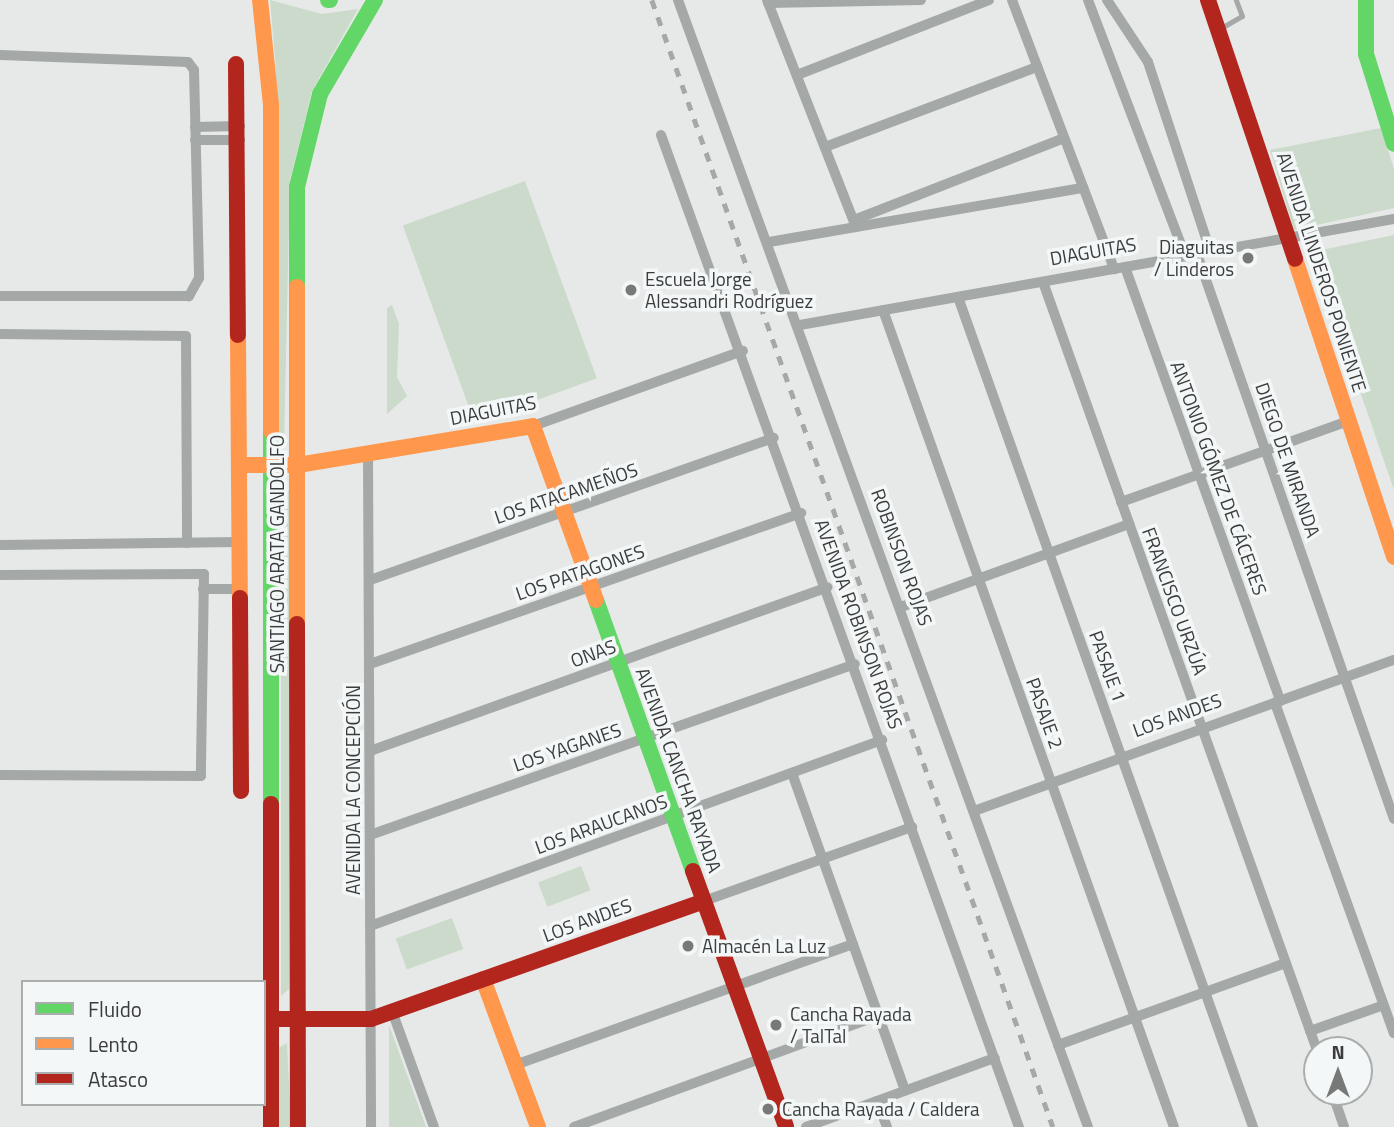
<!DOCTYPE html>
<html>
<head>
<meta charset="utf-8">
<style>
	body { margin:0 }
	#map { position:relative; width:1394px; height:1127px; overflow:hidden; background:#e7e9e8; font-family:"Titillium Web",sans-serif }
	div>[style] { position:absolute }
	.green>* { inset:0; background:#cbdaca; transform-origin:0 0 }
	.lane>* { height:5px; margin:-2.5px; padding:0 2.5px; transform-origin:2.5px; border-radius:2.5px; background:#a4a8a7 }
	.street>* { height:10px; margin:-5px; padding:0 5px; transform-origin:5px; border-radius:5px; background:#a4a8a7 }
	.fast>* { height:16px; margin:-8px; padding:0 8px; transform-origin:8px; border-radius:8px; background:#63d668 }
	.slow>* { height:16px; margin:-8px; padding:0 8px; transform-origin:8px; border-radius:8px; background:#ff974d }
	.jam>* { height:16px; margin:-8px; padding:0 8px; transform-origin:8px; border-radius:8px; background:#b3261e }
	.rail>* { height:4.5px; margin-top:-2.25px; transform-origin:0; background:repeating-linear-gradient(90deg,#a6a8a7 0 9px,transparent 0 18px) }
	.dots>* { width:19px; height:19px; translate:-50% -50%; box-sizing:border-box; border:4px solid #f3f7f7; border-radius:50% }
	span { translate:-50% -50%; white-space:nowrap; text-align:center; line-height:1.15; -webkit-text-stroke:7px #f3f7f7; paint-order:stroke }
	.poi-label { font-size:19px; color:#3b3d3c }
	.right { translate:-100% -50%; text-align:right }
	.left { translate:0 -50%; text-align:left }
	.street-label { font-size:19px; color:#3b3d3c }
	.legend { position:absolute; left:21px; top:980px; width:245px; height:126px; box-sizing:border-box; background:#f3f7f7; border:2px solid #a9adac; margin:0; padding:9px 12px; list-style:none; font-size:21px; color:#3b3d3c }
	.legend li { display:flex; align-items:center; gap:14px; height:35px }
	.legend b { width:35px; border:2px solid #a9adac }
	.north { position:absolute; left:1303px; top:1036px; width:70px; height:70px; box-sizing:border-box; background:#f3f7f7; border:2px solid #a9adac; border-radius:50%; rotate:0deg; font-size:19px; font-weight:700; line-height:28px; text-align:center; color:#3b3d3c }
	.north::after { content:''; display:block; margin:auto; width:24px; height:32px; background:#777978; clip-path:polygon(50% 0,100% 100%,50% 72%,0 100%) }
</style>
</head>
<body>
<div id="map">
	<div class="green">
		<div style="clip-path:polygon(270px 0,322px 14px,358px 9px,312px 91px,290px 180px,284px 445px,275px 440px,276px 69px)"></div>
		<div style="clip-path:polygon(1381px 128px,1394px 169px,1394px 208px,1294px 230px,1270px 150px)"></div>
		<div style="left:525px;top:181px;width:210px;height:130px;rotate:70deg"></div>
		<div style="clip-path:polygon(1394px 235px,1394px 490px,1312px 252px)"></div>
		<div style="clip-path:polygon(392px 305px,399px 324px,397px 377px,407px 396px,387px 414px,387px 308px)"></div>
		<div style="clip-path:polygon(281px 486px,291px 492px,289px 989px,281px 996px)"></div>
		<div style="left:581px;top:866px;width:26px;height:46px;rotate:69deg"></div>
		<div style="left:452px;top:918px;width:33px;height:60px;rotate:70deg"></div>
		<div style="clip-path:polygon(389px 1025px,426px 1127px,389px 1127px)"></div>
		<div style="clip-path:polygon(287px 1043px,291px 1127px,277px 1127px,278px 1048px)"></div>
	</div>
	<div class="lane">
		<div style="left:1221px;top:28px;width:24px;rotate:-30deg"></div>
		<div style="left:1242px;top:16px;width:17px;rotate:-111deg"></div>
	</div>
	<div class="street">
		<div style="left:678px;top:0;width:1199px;rotate:70.01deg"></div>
		<div style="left:767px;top:0;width:244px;rotate:68.6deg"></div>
		<div style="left:1012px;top:0;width:288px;rotate:69.2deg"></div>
		<div style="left:1088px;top:0;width:274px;rotate:69.2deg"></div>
		<div style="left:1107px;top:0;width:74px;rotate:56.5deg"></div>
		<div style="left:1148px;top:62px;width:199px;rotate:71.8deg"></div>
		<div style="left:768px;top:3px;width:153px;rotate:-1.1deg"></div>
		<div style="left:0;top:55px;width:188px;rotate:2.1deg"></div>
		<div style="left:188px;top:62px;width:10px;rotate:53deg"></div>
		<div style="left:194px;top:70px;width:208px;rotate:88.6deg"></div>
		<div style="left:199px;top:278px;width:21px;rotate:119deg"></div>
		<div style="left:189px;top:296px;width:189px;rotate:180deg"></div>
		<div style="left:797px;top:75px;width:206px;rotate:-21.3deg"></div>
		<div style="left:195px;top:127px;width:45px;rotate:-1.3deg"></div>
		<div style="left:661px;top:135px;width:1055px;rotate:70.16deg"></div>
		<div style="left:195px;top:140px;width:45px"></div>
		<div style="left:825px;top:147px;width:227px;rotate:-20.7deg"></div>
		<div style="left:854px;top:220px;width:225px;rotate:-21.3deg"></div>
		<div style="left:769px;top:242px;width:319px;rotate:-9.8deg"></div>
		<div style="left:1197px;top:254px;width:598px;rotate:70.78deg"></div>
		<div style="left:1125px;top:267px;width:461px;rotate:70.3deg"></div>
		<div style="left:1043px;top:282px;width:815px;rotate:70.37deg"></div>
		<div style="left:958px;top:297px;width:881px;rotate:70.43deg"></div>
		<div style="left:883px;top:310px;width:867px;rotate:70.4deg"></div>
		<div style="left:800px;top:325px;width:603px;rotate:-10.12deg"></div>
		<div style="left:0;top:334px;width:186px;rotate:0.6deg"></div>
		<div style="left:186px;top:336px;width:207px;rotate:89.7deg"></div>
		<div style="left:533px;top:426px;width:223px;rotate:-19.7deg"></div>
		<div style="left:368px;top:454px;width:673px;rotate:89.74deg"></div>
		<div style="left:1121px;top:502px;width:242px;rotate:-19.6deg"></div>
		<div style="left:0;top:545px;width:240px;rotate:-0.7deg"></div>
		<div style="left:0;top:575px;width:204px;rotate:-0.3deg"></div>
		<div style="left:204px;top:574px;width:202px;rotate:90.9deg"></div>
		<div style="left:201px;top:776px;width:201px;rotate:-179.7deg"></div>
		<div style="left:370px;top:580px;width:428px;rotate:-19.4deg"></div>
		<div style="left:203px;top:589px;width:37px"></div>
		<div style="left:901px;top:607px;width:243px;rotate:-20deg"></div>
		<div style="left:370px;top:664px;width:457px;rotate:-19.3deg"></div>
		<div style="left:1275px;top:703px;width:351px;rotate:70.2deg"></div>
		<div style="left:370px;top:751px;width:486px;rotate:-19.7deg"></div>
		<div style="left:792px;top:773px;width:337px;rotate:70.4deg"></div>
		<div style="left:974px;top:811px;width:446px;rotate:-19.8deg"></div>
		<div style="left:370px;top:835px;width:514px;rotate:-19.42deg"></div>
		<div style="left:704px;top:901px;width:221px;rotate:-19.6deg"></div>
		<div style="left:370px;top:926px;width:545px;rotate:-19.97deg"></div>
		<div style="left:392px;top:1011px;width:123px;rotate:70.1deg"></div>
		<div style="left:1310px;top:1031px;width:78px;rotate:-19.4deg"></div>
		<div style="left:1058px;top:1045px;width:242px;rotate:-19.8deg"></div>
		<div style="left:515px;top:1065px;width:359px;rotate:-19.7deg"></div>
		<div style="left:1332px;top:1092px;width:37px;rotate:71deg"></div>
		<div style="left:877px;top:1101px;width:28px;rotate:69deg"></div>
		<div style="left:574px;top:1127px;width:324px;rotate:-20.1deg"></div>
		<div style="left:806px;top:1127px;width:201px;rotate:-20.1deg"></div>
	</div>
	<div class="fast">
		<div style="left:328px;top:0;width:2px"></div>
		<div style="left:1366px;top:0;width:54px;rotate:90deg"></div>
		<div style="left:1366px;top:54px;width:94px;rotate:72.7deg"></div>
		<div style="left:297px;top:287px;width:100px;rotate:-90deg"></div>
		<div style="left:297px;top:187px;width:96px;rotate:-76.1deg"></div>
		<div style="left:320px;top:94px;width:109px;rotate:-59.7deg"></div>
		<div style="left:271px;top:431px;width:373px;rotate:90deg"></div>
		<div style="left:596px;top:600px;width:288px;rotate:70.3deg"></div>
	</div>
	<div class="slow">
		<div style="left:260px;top:0;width:106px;rotate:84deg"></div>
		<div style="left:271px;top:105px;width:326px;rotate:90deg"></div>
		<div style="left:1295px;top:259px;width:314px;rotate:71.6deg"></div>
		<div style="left:297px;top:287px;width:337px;rotate:90deg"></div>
		<div style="left:238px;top:335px;width:263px;rotate:89.6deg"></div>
		<div style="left:240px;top:465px;width:58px"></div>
		<div style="left:298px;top:465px;width:238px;rotate:-9.4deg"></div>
		<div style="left:533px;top:426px;width:185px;rotate:70.1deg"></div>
		<div style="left:483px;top:979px;width:158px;rotate:69.6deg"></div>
	</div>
	<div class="jam">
		<div style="left:1208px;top:0;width:273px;rotate:71.4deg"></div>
		<div style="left:236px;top:64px;width:271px;rotate:89.6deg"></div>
		<div style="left:240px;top:598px;width:193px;rotate:89.7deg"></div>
		<div style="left:297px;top:624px;width:503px;rotate:89.89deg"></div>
		<div style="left:271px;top:804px;width:323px;rotate:90deg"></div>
		<div style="left:693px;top:871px;width:272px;rotate:70deg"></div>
		<div style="left:270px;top:1019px;width:101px"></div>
		<div style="left:371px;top:1019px;width:353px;rotate:-19.5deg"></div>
	</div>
	<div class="rail">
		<div style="left:652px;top:0;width:1196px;rotate:70.41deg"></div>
	</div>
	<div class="dots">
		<div style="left:1248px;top:258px;background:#777978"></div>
		<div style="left:631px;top:290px;background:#777978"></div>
		<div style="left:688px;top:946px;background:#777978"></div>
		<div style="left:776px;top:1025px;background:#777978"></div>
		<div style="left:768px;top:1109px;background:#777978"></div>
	</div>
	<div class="poi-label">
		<span class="right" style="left:1234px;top:258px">Diaguitas<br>/ Linderos</span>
		<span class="left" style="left:645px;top:290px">Escuela Jorge<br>Alessandri Rodríguez</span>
		<span class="left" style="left:702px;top:946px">Almacén La Luz</span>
		<span class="left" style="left:790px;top:1025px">Cancha Rayada<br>/ TalTal</span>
		<span class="left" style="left:782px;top:1109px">Cancha Rayada / Caldera</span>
	</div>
	<div class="street-label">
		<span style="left:1093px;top:251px;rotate:-10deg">DIAGUITAS</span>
		<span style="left:1322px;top:272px;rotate:72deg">AVENIDA LINDEROS PONIENTE</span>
		<span style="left:493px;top:410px;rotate:-11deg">DIAGUITAS</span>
		<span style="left:1288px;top:460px;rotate:71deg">DIEGO DE MIRANDA</span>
		<span style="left:1219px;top:478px;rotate:70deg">ANTONIO GÓMEZ DE CÁCERES</span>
		<span style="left:566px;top:493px;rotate:-19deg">LOS ATACAMEÑOS</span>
		<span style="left:277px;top:554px;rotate:-90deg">SANTIAGO ARATA GANDOLFO</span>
		<span style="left:902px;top:557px;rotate:70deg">ROBINSON ROJAS</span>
		<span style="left:580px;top:572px;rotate:-19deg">LOS PATAGONES</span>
		<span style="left:1175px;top:601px;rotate:70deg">FRANCISCO URZÚA</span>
		<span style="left:859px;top:624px;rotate:70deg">AVENIDA ROBINSON ROJAS</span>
		<span style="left:593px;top:653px;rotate:-20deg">ONAS</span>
		<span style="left:1108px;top:666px;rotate:70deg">PASAJE 1</span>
		<span style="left:1045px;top:713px;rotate:70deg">PASAJE 2</span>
		<span style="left:1177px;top:715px;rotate:-20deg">LOS ANDES</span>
		<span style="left:567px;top:747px;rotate:-19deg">LOS YAGANES</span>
		<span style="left:679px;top:770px;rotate:70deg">AVENIDA CANCHA RAYADA</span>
		<span style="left:353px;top:790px;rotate:-90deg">AVENIDA LA CONCEPCIÓN</span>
		<span style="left:601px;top:824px;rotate:-20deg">LOS ARAUCANOS</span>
		<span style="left:587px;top:920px;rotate:-20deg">LOS ANDES</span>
	</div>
	<ul class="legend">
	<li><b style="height:9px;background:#63d668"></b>Fluido</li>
	<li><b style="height:9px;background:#ff974d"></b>Lento</li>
	<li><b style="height:9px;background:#b3261e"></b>Atasco</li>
	</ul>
	<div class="north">N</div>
</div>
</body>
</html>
